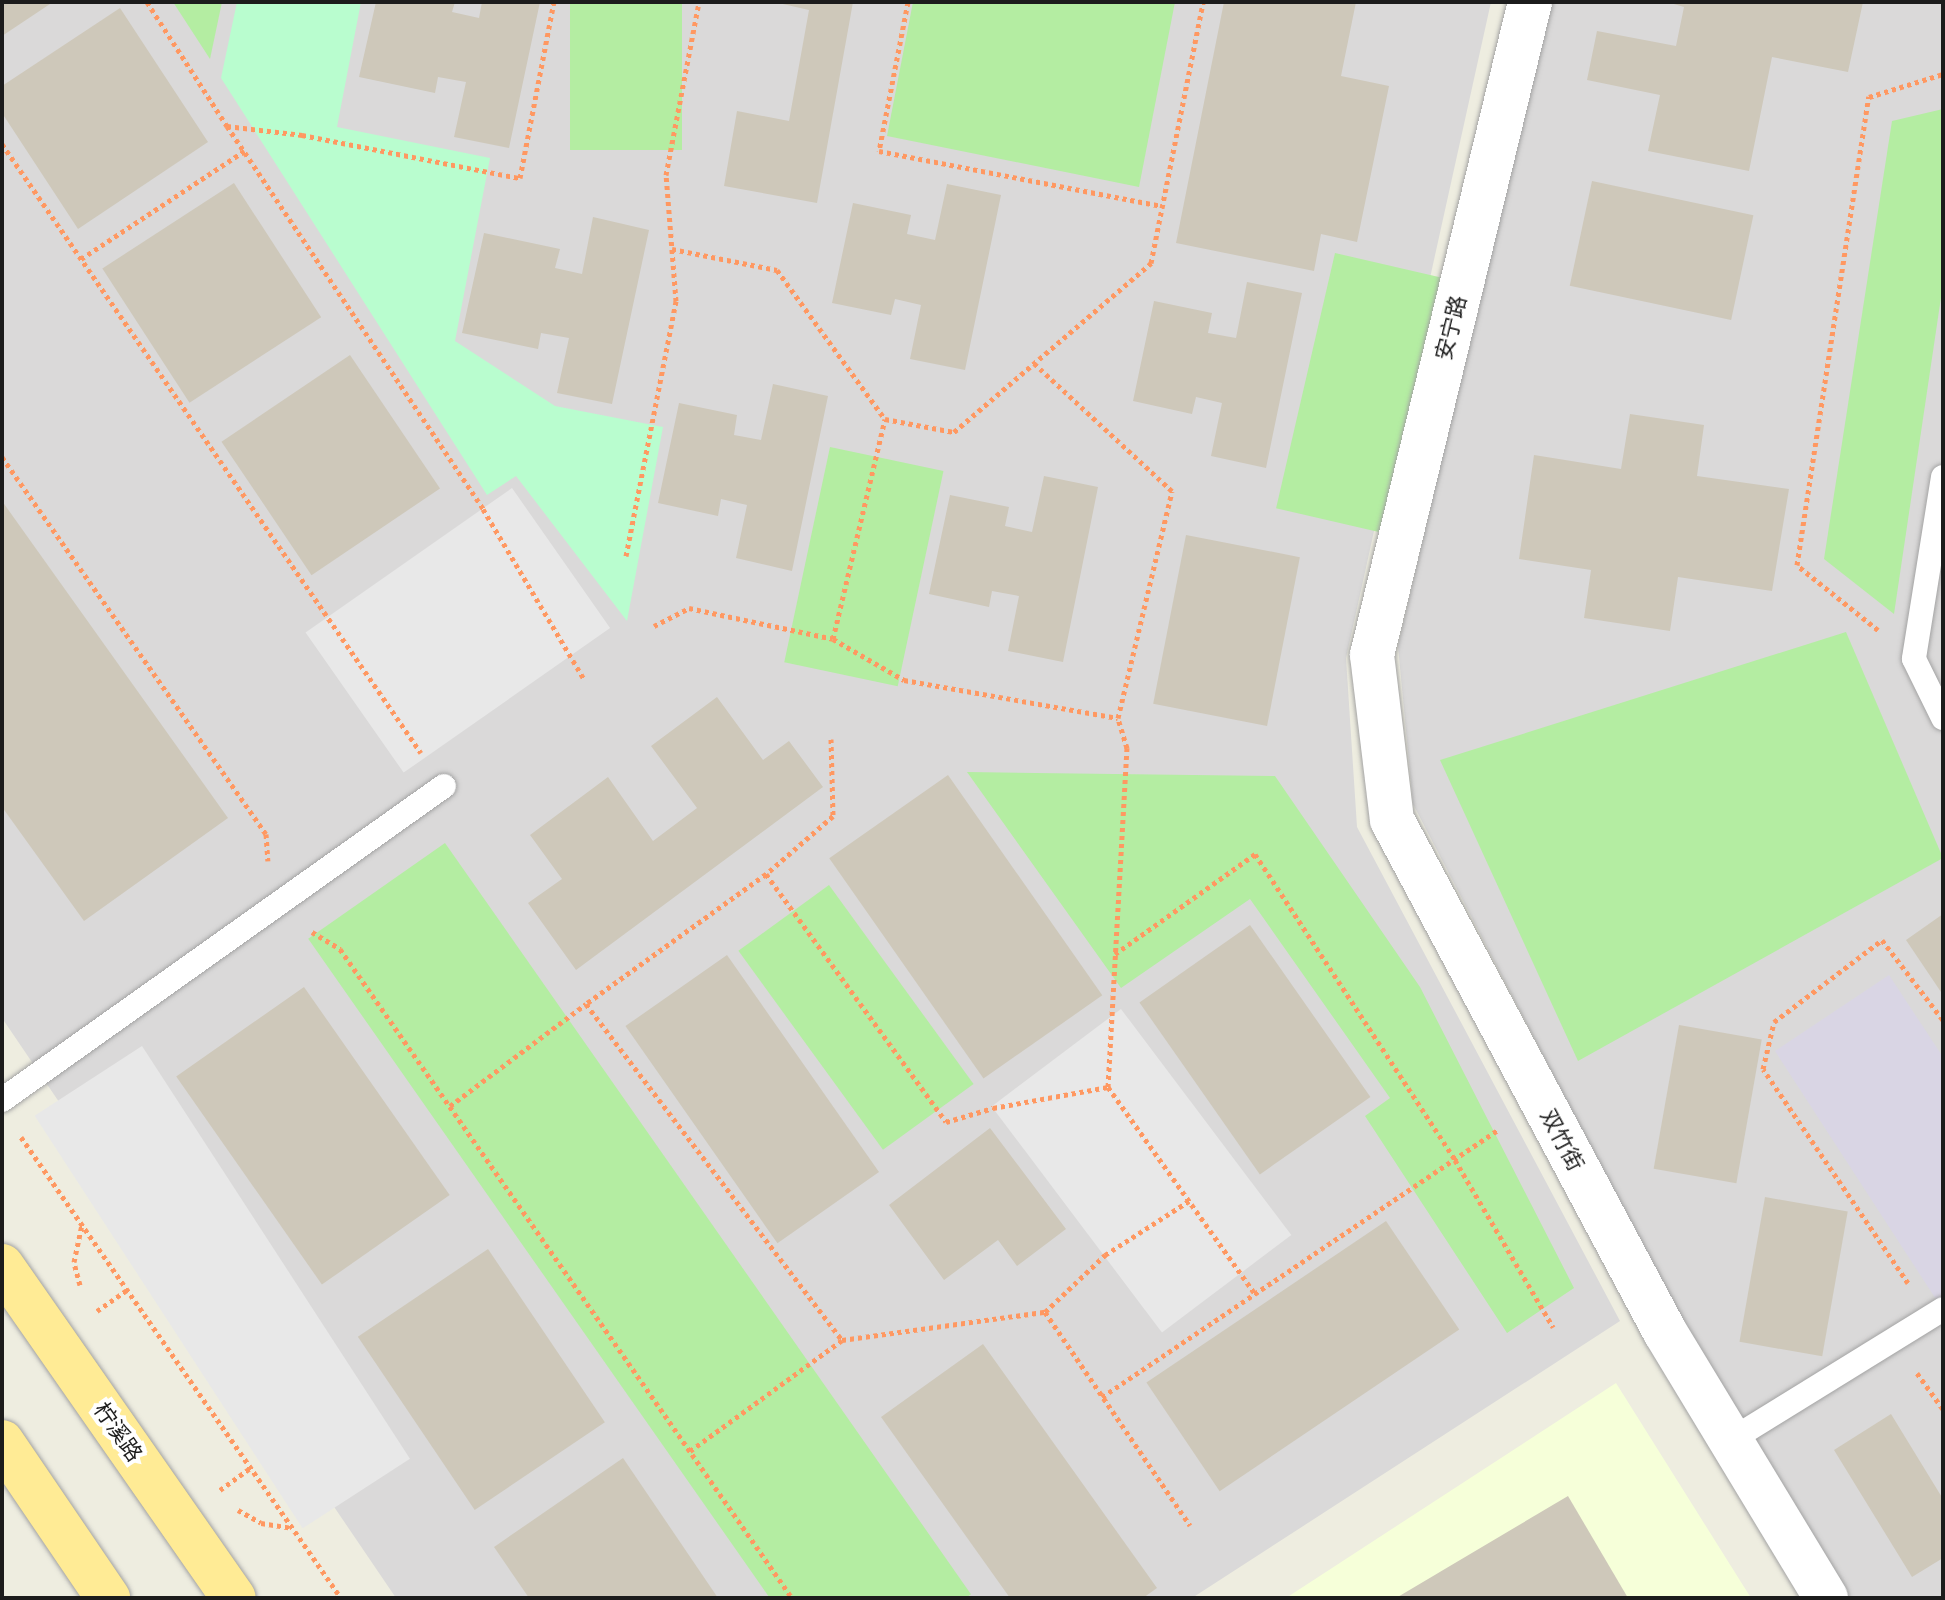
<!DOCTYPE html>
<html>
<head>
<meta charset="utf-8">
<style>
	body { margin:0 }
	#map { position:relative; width:1945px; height:1600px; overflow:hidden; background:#eeede0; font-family:"Fira Sans Condensed","Noto Sans SC",sans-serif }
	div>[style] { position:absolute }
	.residential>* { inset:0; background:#dad9d9 }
	.education>* { inset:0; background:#f6ffd9 }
	.grass>* { inset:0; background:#b4eda2; transform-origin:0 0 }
	.park>* { inset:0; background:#b9fdcf }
	.parking>* { inset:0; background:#e8e8e8; transform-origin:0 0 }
	.plaza>* { inset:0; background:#d9d5e4 }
	.building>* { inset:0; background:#cec8ba; transform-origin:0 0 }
	.path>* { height:5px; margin-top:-2.5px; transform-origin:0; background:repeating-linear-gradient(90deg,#ff9861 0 4px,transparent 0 8px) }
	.roads { filter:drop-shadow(0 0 2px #a3a3a3) drop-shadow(0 0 2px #a3a3a3) }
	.lane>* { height:24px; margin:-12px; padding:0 12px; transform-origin:12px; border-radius:12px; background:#fff }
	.street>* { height:44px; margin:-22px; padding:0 22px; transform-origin:22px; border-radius:22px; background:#fff }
	.primary>* { height:44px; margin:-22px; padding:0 22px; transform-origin:22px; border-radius:22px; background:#ffeb95 }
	span { translate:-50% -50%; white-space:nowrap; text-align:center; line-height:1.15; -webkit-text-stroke:8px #fff; paint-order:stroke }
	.street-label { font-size:22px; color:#1c1c1c }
	.frame { position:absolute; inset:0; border:4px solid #1c1c1c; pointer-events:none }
</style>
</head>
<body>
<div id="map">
	<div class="residential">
		<div style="clip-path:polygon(2px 2px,1491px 2px,1346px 658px,1357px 827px,1620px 1321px,1192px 1598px,396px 1598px,2px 1018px)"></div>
		<div style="clip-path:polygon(1549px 2px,1943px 2px,1943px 1598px,1848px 1598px,1676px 1312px,1413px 804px,1398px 646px)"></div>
	</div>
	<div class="education">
		<div style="clip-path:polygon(1616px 1383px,1751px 1598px,1286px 1598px)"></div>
	</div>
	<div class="grass">
		<div style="clip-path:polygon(173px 2px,222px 2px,210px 59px)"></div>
		<div style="left:570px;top:2px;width:112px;height:148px"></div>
		<div style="clip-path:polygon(913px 2px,1175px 2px,1139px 187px,887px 136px)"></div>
		<div style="clip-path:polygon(1943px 109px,1943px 284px,1894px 614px,1824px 559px,1892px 121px)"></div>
		<div style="left:1335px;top:253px;width:111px;height:262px;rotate:13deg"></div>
		<div style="left:830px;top:447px;width:116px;height:220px;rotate:12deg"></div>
		<div style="clip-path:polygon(1846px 632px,1943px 858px,1578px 1061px,1440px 760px)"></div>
		<div style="clip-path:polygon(967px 772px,1275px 776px,1420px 987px,1574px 1288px,1507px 1333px,1365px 1116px,1390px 1098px,1250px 899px,1121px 988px)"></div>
		<div style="left:445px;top:843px;width:917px;height:167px;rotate:55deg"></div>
		<div style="left:829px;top:885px;width:246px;height:112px;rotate:54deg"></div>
	</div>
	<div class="park">
		<div style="clip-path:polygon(237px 2px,361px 2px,337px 127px,490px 158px,455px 341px,555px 406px,663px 427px,627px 621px,516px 476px,487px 495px,221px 78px)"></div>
	</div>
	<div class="parking">
		<div style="left:512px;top:488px;width:171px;height:252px;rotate:55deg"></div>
		<div style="left:1121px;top:1009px;width:283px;height:162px;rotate:53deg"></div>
		<div style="left:142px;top:1046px;width:492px;height:128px;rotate:57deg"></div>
	</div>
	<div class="plaza">
		<div style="clip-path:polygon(1889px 975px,1943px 1057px,1941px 1307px,1775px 1051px)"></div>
	</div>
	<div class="building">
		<div style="clip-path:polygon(2px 2px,53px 2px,2px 36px)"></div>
		<div style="clip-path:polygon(376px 2px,455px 2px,452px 12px,479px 18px,482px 2px,540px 2px,509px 148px,454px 137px,466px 82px,438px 77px,435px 93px,359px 77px)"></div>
		<div style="clip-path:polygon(774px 2px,853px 2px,817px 203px,724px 186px,737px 111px,789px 121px,809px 10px)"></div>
		<div style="clip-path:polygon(1224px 2px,1356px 2px,1341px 76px,1389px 86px,1357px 242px,1321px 234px,1314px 271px,1176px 243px)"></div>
		<div style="clip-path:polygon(1863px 2px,1848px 72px,1772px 57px,1749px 171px,1648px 151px,1660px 95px,1587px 80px,1597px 31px,1676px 46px,1684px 7px,1667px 2px)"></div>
		<div style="clip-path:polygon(120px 8px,208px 142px,78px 229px,2px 113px,2px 86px)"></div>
		<div style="left:1592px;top:181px;width:165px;height:107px;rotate:12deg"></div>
		<div style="left:234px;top:183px;width:160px;height:157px;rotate:57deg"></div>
		<div style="clip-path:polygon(947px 184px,1001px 195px,965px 370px,910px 359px,921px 305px,895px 299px,891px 315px,832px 303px,853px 203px,911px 215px,907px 234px,935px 240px)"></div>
		<div style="clip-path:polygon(593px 217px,649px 230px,612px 404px,557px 393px,569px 338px,541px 333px,538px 349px,462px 333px,484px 233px,560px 249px,555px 268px,582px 274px)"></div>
		<div style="clip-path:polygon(1247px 282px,1302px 293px,1266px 468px,1211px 456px,1222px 403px,1196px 397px,1192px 414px,1133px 401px,1154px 301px,1212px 313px,1208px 333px,1236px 338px)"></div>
		<div style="left:350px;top:355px;width:161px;height:155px;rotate:56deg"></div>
		<div style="clip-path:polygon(773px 384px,828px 396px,792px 571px,736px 558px,747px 505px,721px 499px,718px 516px,658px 503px,679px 403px,737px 415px,734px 435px,761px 440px)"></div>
		<div style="clip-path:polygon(1630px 414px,1704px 425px,1697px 476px,1789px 489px,1772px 591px,1678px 577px,1670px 631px,1584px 618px,1591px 570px,1519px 559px,1534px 455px,1621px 469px)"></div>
		<div style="clip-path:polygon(1044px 476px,1098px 487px,1063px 662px,1008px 651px,1019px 596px,992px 591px,989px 607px,929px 594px,950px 495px,1009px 507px,1005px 526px,1032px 532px)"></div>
		<div style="clip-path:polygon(2px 501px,228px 818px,84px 921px,2px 807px)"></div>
		<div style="left:1186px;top:535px;width:116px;height:172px;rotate:11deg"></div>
		<div style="clip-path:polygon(717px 697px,763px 760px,789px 741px,823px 787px,576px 970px,528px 903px,562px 879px,530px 835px,608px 777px,653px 841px,697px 808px,651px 746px)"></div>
		<div style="left:948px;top:775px;width:269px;height:145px;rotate:55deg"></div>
		<div style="clip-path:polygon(1943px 914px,1943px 995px,1906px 940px)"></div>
		<div style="left:1250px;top:925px;width:210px;height:135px;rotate:55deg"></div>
		<div style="left:727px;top:955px;width:265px;height:124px;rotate:55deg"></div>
		<div style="left:304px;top:987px;width:254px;height:156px;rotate:55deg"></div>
		<div style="left:1679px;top:1025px;width:84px;height:146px;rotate:10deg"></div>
		<div style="clip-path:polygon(990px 1128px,1066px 1229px,1017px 1266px,998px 1240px,944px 1280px,889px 1205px)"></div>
		<div style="left:1765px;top:1197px;width:84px;height:147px;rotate:10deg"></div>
		<div style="left:1386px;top:1221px;width:131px;height:289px;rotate:56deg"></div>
		<div style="left:488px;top:1249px;width:209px;height:157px;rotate:56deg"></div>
		<div style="clip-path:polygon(983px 1344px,1157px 1588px,1143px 1598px,1010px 1598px,881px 1417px)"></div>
		<div style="clip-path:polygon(1891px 1414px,1943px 1499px,1943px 1558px,1912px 1577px,1834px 1450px)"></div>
		<div style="clip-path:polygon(623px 1458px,718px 1598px,529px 1598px,494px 1547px)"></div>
		<div style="clip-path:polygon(1568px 1496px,1628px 1598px,1396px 1598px)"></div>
	</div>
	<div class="path">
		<div style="left:147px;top:2px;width:148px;rotate:57.2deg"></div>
		<div style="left:227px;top:126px;width:76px;rotate:6.8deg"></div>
		<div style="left:302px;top:135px;width:222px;rotate:11.2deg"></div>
		<div style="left:520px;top:178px;width:179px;rotate:-79.1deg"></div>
		<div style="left:908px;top:2px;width:152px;rotate:101deg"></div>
		<div style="left:879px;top:151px;width:288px;rotate:11deg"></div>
		<div style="left:227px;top:126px;width:461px;rotate:56.2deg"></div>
		<div style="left:483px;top:509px;width:198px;rotate:59.3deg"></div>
		<div style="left:2px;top:144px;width:739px;rotate:55.47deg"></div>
		<div style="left:672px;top:249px;width:107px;rotate:11.3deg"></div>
		<div style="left:777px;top:270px;width:184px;rotate:54.1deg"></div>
		<div style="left:81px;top:259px;width:196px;rotate:-33.5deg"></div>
		<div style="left:2px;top:457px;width:460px;rotate:55deg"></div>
		<div style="left:266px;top:834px;width:27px;rotate:86deg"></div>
		<div style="left:626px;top:556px;width:260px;rotate:-78.9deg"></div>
		<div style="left:676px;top:301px;width:126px;rotate:-94.5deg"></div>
		<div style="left:666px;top:175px;width:176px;rotate:-79.2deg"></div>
		<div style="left:654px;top:626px;width:39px;rotate:-27deg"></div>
		<div style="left:689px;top:608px;width:147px;rotate:12.1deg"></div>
		<div style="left:833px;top:639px;width:226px;rotate:-76.7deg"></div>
		<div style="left:885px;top:419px;width:70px;rotate:10.7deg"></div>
		<div style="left:954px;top:432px;width:260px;rotate:-40.6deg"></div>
		<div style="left:1151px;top:263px;width:266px;rotate:-78.7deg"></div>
		<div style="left:1878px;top:630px;width:104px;rotate:-141.3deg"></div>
		<div style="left:1797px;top:565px;width:474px;rotate:-81.3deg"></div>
		<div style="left:1869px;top:97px;width:77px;rotate:-17.3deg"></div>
		<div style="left:833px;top:639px;width:82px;rotate:30deg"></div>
		<div style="left:904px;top:680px;width:217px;rotate:10.1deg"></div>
		<div style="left:1118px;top:718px;width:233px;rotate:-76.6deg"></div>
		<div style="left:1172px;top:491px;width:188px;rotate:-137.2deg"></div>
		<div style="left:831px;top:739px;width:77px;rotate:88.5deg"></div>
		<div style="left:833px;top:816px;width:89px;rotate:139.1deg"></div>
		<div style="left:766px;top:874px;width:306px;rotate:54deg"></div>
		<div style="left:946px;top:1122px;width:49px;rotate:-16.6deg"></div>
		<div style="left:993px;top:1108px;width:117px;rotate:-10.3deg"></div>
		<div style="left:1108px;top:1087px;width:254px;rotate:54.6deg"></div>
		<div style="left:766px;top:874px;width:222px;rotate:144.2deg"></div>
		<div style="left:586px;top:1004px;width:422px;rotate:52.7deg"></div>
		<div style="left:842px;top:1340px;width:205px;rotate:-7.9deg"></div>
		<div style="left:1045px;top:1312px;width:83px;rotate:-43.5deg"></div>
		<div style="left:1105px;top:1255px;width:100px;rotate:-32.7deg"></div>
		<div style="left:312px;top:932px;width:33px;rotate:31deg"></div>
		<div style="left:340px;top:949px;width:791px;rotate:55.14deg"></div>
		<div style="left:1115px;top:954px;width:172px;rotate:-35.5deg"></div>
		<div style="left:1255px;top:854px;width:366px;rotate:56.8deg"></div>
		<div style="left:1455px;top:1160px;width:194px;rotate:59.6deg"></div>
		<div style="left:1108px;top:1087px;width:340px;rotate:-86.8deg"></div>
		<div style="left:1127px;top:748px;width:31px;rotate:-107deg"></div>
		<div style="left:450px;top:1106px;width:170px;rotate:-36.9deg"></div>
		<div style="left:21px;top:1137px;width:561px;rotate:55.23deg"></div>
		<div style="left:1908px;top:1283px;width:258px;rotate:-124.1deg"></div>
		<div style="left:1763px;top:1069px;width:48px;rotate:-76.8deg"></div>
		<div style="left:1774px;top:1022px;width:136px;rotate:-37.2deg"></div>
		<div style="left:1882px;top:940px;width:101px;rotate:52.7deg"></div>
		<div style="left:80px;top:1285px;width:24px;rotate:-105deg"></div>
		<div style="left:74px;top:1262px;width:38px;rotate:-78deg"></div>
		<div style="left:97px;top:1311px;width:37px;rotate:-35deg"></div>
		<div style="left:1045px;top:1312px;width:258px;rotate:55.8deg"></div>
		<div style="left:1917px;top:1373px;width:44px;rotate:54.2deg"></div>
		<div style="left:1102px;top:1397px;width:479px;rotate:-34deg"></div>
		<div style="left:690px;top:1451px;width:188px;rotate:-36.1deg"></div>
		<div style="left:220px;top:1490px;width:37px;rotate:-36deg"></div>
		<div style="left:238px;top:1510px;width:26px;rotate:29deg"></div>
		<div style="left:261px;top:1523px;width:31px;rotate:9deg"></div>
	</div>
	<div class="roads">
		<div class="lane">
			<div style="left:1943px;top:477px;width:184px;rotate:99.1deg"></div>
			<div style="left:1914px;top:659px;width:66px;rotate:63.8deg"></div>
			<div style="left:2px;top:1100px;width:542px;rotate:-35.39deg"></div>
			<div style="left:1731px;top:1440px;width:249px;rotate:-31.7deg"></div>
		</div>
		<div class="street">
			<div style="left:1530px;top:2px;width:672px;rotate:103.6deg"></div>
			<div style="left:1372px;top:655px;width:166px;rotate:83.1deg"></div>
			<div style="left:1392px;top:820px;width:580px;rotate:61.93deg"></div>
			<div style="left:1665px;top:1332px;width:311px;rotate:58.8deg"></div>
		</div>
		<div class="primary">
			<div style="left:2px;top:1266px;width:405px;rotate:55.1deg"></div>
			<div style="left:2px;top:1442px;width:189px;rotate:55.8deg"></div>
		</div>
	</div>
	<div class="street-label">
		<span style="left:1451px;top:328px;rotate:-76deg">安宁路</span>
		<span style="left:1562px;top:1140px;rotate:62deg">双竹街</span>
		<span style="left:118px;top:1432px;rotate:55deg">柠溪路</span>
	</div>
	<div class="frame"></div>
</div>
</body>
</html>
